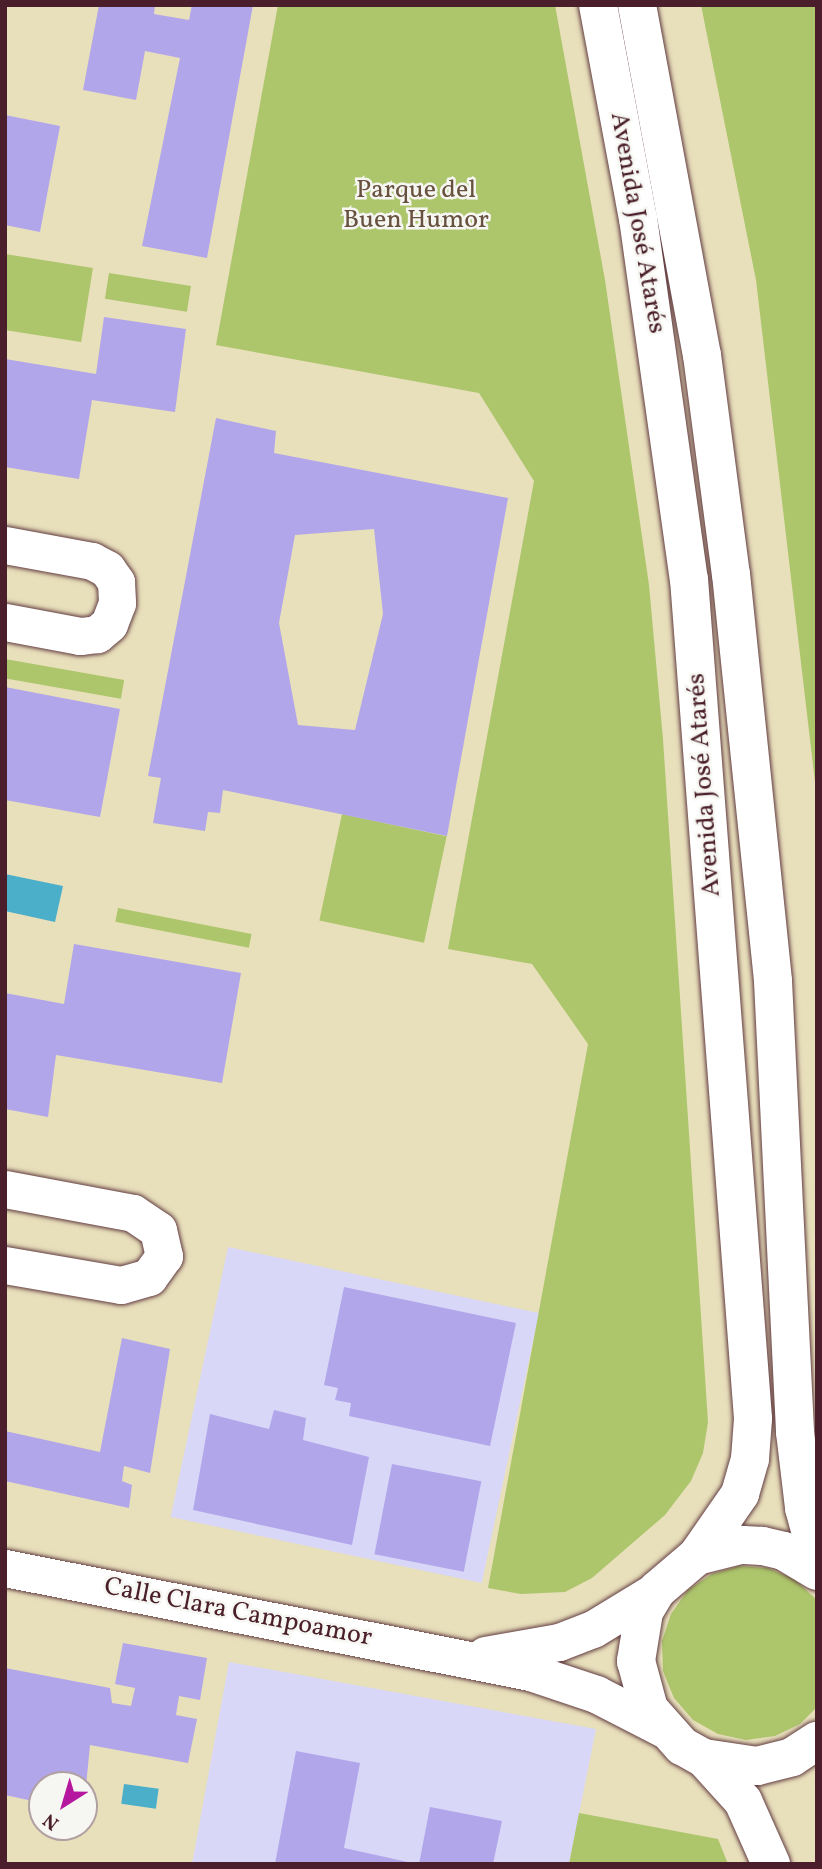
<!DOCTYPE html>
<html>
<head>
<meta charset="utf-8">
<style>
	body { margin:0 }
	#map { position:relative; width:822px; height:1869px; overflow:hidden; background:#e8dfbb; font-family:Vollkorn,serif }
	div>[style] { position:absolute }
	.built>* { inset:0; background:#d8d7f8; transform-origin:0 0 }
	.green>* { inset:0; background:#adc66b; transform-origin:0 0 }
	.water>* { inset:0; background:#4bafca; transform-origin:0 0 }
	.building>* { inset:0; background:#b2a6ea; transform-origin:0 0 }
	.roads { filter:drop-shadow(0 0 2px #623c41) drop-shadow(0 0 2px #623c41) }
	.minor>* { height:37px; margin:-18.5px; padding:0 18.5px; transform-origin:18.5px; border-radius:18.5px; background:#fff }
	.major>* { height:38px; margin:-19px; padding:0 19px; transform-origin:19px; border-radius:19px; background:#fff }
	span { translate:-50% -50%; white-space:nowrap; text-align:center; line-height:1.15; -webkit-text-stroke:5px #f6f6f2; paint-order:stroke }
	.park-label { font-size:26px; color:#68513e }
	.street-label { font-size:26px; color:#4a1f2b }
	.frame { position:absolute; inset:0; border:7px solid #4a1f2b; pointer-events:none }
	.north { position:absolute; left:28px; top:1771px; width:70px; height:70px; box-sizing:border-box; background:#f6f6f2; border:2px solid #b1a0a2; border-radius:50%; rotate:217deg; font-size:19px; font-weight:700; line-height:28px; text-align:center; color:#4a1f2b }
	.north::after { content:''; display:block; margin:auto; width:24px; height:32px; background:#b5179e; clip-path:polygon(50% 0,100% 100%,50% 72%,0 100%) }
</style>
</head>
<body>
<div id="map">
	<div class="built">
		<div style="left:228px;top:1247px;width:318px;height:276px;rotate:12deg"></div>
		<div style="clip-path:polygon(229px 1662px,596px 1729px,569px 1864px,192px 1864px)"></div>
	</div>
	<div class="green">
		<div style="clip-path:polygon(278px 5px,555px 5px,605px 280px,649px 585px,663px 739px,708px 1422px,703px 1453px,691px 1481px,665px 1515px,592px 1578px,565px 1592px,521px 1594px,488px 1588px,588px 1044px,532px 964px,448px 949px,534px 481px,479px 393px,216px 345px)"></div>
		<div style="clip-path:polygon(701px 5px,817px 5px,817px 799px,756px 280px)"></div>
		<div style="left:5px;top:254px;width:89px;height:75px;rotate:9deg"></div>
		<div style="left:109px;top:273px;width:83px;height:26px;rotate:9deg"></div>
		<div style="left:5px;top:659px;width:121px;height:19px;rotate:10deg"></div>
		<div style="left:342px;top:814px;width:107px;height:109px;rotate:12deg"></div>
		<div style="left:118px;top:908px;width:136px;height:14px;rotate:11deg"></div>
		<div style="clip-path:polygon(739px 1566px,768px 1568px,794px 1579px,817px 1600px,817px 1707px,800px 1724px,775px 1736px,746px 1740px,718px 1734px,693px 1720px,674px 1698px,663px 1671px,662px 1641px,671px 1614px,688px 1590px,712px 1574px)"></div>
		<div style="clip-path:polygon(579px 1813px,718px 1839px,728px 1864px,569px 1864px)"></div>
	</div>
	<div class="water">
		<div style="clip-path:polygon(5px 874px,63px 886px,55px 922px,5px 911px)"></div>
		<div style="left:124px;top:1784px;width:35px;height:20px;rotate:8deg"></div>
	</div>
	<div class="building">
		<div style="clip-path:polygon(99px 5px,155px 5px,154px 14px,189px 20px,192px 5px,253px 5px,207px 258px,142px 246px,180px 58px,145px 51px,136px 100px,83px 90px)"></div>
		<div style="clip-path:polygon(5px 115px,60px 126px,40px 232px,5px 225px)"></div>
		<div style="clip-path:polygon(104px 317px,186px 329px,175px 412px,92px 400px,79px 479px,5px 467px,5px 359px,96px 374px)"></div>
		<div style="clip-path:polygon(evenodd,216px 418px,276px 431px,274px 453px,508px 498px,447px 836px,223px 790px,220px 813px,208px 812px,205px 831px,153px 823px,161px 778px,148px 776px,216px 418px,374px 529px,383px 614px,355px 730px,298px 725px,279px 623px,295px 535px,374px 529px)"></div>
		<div style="clip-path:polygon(5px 687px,120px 709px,100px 817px,5px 800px)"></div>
		<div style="clip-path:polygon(74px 944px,241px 973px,222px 1083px,56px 1055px,48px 1117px,5px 1109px,5px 993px,64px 1004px)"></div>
		<div style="clip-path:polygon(344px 1287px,516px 1323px,490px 1446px,349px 1416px,351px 1403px,335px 1400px,338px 1388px,324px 1385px)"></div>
		<div style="clip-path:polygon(122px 1338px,170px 1349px,150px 1473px,124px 1466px,122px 1481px,132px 1485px,129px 1508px,5px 1481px,5px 1431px,100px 1452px)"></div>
		<div style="clip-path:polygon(274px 1410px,306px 1418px,303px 1440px,369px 1457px,352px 1545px,193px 1510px,210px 1414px,269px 1429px)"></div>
		<div style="left:392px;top:1464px;width:91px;height:92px;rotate:11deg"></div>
		<div style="clip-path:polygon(123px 1643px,207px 1658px,200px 1700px,179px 1696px,176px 1715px,197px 1719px,188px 1763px,90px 1745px,85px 1797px,84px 1785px,42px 1785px,42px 1803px,5px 1795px,5px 1668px,110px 1688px,112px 1703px,131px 1706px,135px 1688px,115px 1684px)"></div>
		<div style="clip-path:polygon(296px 1751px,360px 1763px,344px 1848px,417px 1864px,275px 1864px)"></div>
		<div style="clip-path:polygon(430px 1807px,502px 1821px,493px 1864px,419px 1864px)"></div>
	</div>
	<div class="roads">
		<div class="minor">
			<div style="left:5px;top:545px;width:88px;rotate:10.4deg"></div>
			<div style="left:92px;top:561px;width:17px;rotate:28deg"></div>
			<div style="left:107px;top:569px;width:16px;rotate:55deg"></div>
			<div style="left:116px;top:582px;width:21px;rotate:87deg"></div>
			<div style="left:117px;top:603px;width:22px;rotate:111deg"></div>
			<div style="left:109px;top:624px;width:16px;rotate:140deg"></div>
			<div style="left:97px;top:634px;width:17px;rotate:173deg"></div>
			<div style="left:80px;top:636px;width:76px;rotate:-169.4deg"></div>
			<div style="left:5px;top:1189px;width:130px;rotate:10.6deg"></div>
			<div style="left:133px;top:1213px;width:30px;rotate:34deg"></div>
			<div style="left:158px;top:1230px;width:27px;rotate:77deg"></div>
			<div style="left:164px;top:1256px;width:26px;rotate:126deg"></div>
			<div style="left:149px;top:1277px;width:29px;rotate:164deg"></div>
			<div style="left:121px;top:1285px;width:118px;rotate:-170.2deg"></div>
			<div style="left:5px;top:1568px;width:535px;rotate:11.2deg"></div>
			<div style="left:530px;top:1672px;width:70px;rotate:18.4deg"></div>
			<div style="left:596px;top:1694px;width:76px;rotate:27.2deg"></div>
			<div style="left:485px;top:1655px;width:75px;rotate:-10deg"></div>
			<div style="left:559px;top:1642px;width:36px;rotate:-21deg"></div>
			<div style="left:593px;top:1629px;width:75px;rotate:-31.4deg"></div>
		</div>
		<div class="major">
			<div style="left:598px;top:5px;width:217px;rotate:79.4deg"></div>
			<div style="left:638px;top:218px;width:365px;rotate:82deg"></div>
			<div style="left:689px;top:579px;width:842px;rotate:85.64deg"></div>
			<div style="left:753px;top:1419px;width:40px;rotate:94.3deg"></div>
			<div style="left:750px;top:1459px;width:36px;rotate:106deg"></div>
			<div style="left:740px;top:1494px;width:75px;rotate:124.7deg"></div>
			<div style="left:637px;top:5px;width:356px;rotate:79.5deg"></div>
			<div style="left:702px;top:355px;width:221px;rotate:82.5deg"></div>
			<div style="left:731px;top:574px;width:409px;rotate:84.1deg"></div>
			<div style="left:773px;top:981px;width:452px;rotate:87.2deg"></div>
			<div style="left:795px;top:1432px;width:77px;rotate:83.2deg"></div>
			<div style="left:804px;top:1508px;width:50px;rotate:74.8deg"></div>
			<div style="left:817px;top:1571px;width:39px;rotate:-149deg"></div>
			<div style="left:784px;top:1551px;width:23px;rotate:-167deg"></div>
			<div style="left:762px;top:1546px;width:22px;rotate:-177deg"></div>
			<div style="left:740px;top:1545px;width:44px;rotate:165.7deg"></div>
			<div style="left:697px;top:1556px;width:52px;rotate:139.6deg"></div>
			<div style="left:657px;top:1590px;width:26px;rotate:121deg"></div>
			<div style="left:644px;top:1612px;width:50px;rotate:99.3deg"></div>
			<div style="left:636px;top:1661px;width:50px;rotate:74.8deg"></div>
			<div style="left:649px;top:1709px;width:50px;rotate:48.3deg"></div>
			<div style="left:682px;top:1746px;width:25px;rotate:29deg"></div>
			<div style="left:704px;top:1758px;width:54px;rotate:8.6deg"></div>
			<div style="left:757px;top:1766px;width:36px;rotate:-14deg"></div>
			<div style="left:792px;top:1757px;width:30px;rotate:-33deg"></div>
			<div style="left:704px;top:1758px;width:58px;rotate:47.8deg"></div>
			<div style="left:743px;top:1801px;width:69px;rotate:66deg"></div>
		</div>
	</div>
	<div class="park-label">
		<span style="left:416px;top:206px">Parque del<br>Buen Humor</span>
	</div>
	<div class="street-label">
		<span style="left:637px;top:223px;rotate:80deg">Avenida José Atarés</span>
		<span style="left:705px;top:785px;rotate:-94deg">Avenida José Atarés</span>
		<span style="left:238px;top:1613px;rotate:11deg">Calle Clara Campoamor</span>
	</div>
	<div class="frame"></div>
	<div class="north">N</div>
</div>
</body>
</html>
